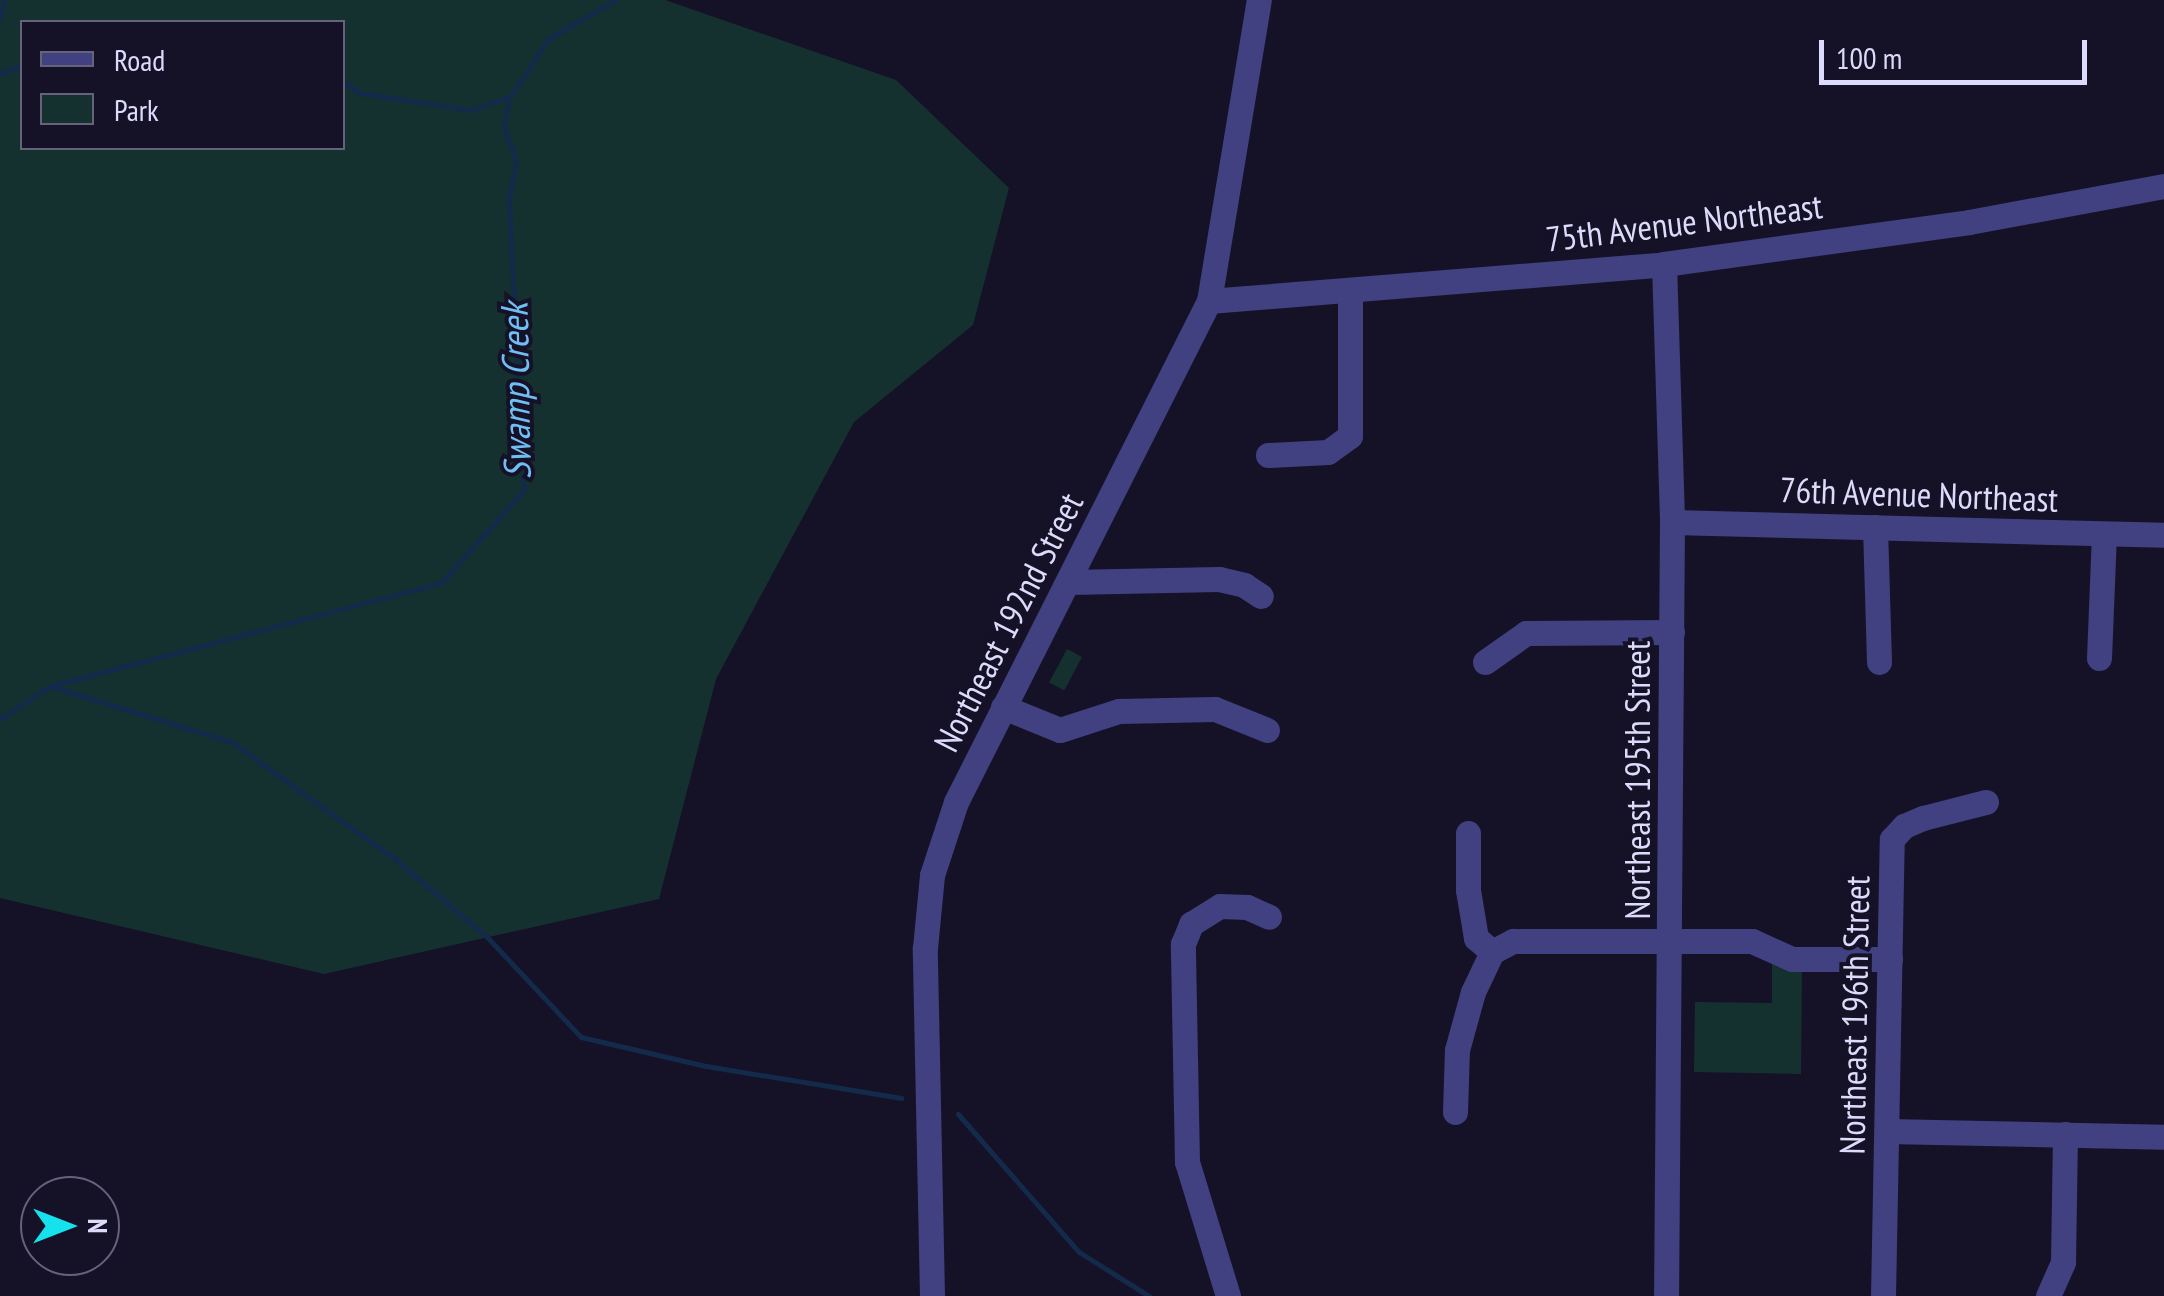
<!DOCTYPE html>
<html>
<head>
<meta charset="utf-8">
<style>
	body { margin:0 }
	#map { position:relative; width:2164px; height:1296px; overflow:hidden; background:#151227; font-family:"PT Sans Narrow",sans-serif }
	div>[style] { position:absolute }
	.green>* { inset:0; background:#15312f; transform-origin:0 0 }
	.stream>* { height:5px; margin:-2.5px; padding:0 2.5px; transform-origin:2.5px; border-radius:2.5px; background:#132a4a }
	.minor>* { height:25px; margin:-12.5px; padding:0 12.5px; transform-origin:12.5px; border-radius:12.5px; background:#414182 }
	span { translate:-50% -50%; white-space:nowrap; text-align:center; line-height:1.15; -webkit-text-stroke:8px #151227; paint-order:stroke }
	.street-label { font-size:35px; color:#dddbfc }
	.water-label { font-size:38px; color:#71bef4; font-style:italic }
	.legend { position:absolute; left:20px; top:20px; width:325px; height:130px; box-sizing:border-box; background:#151227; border:2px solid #65627c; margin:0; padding:12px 18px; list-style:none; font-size:30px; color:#dddbfc }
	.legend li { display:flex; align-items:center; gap:20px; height:50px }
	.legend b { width:50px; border:2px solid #65627c }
	.north { position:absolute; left:20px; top:1176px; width:100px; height:100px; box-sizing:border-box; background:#151227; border:2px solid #65627c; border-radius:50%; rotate:90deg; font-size:28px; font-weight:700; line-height:40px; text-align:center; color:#dddbfc }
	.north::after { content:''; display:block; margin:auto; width:35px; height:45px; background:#16e2ed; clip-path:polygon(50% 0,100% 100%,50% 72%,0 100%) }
	.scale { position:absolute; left:1819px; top:40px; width:268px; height:45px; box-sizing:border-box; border:5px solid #dddbfc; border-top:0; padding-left:12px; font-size:30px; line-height:35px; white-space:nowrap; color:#dddbfc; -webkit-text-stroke:8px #151227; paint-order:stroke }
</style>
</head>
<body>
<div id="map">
	<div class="green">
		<div style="clip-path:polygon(evenodd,0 0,665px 0,896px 80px,1009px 188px,973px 325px,854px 422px,716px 679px,659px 899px,324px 974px,0 898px,0 0,22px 22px,342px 22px,342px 148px,22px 148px,22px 22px)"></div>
		<div style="left:1067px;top:649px;width:17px;height:38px;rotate:28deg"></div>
		<div style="clip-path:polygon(1772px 961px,1802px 967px,1801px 1074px,1694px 1072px,1695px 1002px,1772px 1003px)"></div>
	</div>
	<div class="stream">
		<div style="left:0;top:18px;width:18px;rotate:-77deg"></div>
		<div style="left:0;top:74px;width:24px;rotate:-22deg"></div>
		<div style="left:342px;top:81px;width:22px;rotate:34deg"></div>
		<div style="left:360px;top:93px;width:111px;rotate:8.8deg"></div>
		<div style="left:470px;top:110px;width:41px;rotate:-18.4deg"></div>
		<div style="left:53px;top:687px;width:187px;rotate:17.1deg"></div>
		<div style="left:232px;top:742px;width:202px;rotate:35.7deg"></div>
		<div style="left:396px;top:860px;width:119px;rotate:40.2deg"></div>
		<div style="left:487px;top:937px;width:137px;rotate:46.8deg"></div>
		<div style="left:581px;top:1037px;width:128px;rotate:13.1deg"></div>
		<div style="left:706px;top:1066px;width:198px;rotate:9.3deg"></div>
		<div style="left:0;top:719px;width:60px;rotate:-33.4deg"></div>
		<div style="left:50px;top:686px;width:404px;rotate:-14.8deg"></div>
		<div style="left:441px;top:583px;width:125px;rotate:-48.3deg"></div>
		<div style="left:524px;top:490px;width:290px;rotate:-93deg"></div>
		<div style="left:509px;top:200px;width:41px;rotate:-80.1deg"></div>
		<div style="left:516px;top:160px;width:35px;rotate:-110deg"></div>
		<div style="left:504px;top:127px;width:28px;rotate:-80deg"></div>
		<div style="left:509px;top:99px;width:73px;rotate:-56.7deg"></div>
		<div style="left:549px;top:38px;width:77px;rotate:-29.6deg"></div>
		<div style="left:958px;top:1114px;width:184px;rotate:48.8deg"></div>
		<div style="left:1079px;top:1252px;width:83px;rotate:32.2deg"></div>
	</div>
	<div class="minor">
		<div style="left:1664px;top:264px;width:258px;rotate:88.2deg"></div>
		<div style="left:1672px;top:522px;width:774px;rotate:90.44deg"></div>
		<div style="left:1209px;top:301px;width:457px;rotate:-4.6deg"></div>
		<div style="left:1664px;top:264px;width:308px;rotate:-7.8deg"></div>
		<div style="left:1969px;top:222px;width:198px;rotate:-10.5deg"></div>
		<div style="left:1268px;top:455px;width:60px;rotate:-2.9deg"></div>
		<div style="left:1328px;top:452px;width:27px;rotate:-36deg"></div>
		<div style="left:1350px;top:436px;width:146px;rotate:-90deg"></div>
		<div style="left:1672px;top:522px;width:492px;rotate:1.5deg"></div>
		<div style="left:1875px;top:527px;width:135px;rotate:88.3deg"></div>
		<div style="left:1069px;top:582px;width:150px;rotate:-1.1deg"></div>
		<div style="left:1219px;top:579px;width:26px;rotate:13deg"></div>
		<div style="left:1244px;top:585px;width:20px;rotate:33deg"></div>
		<div style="left:2099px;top:658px;width:124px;rotate:-87.7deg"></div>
		<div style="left:1485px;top:662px;width:50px;rotate:-35.3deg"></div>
		<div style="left:1526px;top:633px;width:146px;rotate:-0.4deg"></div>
		<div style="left:1003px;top:707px;width:61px;rotate:22deg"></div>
		<div style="left:1060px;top:730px;width:62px;rotate:-17.9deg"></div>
		<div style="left:1119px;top:711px;width:96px;rotate:-1.2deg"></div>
		<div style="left:1215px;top:709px;width:56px;rotate:22deg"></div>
		<div style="left:1468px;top:833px;width:57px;rotate:90deg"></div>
		<div style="left:1468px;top:890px;width:49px;rotate:80.5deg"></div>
		<div style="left:1476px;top:938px;width:21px;rotate:41deg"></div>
		<div style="left:1455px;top:1112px;width:62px;rotate:-88.2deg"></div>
		<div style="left:1457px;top:1050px;width:60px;rotate:-74.6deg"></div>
		<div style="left:1473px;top:992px;width:44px;rotate:-64.6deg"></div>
		<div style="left:1492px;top:952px;width:24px;rotate:-28deg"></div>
		<div style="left:1513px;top:941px;width:239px"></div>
		<div style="left:1752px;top:941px;width:44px;rotate:24.2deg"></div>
		<div style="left:1792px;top:959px;width:98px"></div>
		<div style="left:1887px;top:1131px;width:277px;rotate:1.2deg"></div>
		<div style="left:932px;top:1296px;width:348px;rotate:-91.2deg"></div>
		<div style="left:925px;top:948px;width:73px;rotate:-84.5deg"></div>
		<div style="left:932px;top:875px;width:77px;rotate:-71.8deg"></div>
		<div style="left:956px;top:802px;width:561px;rotate:-63.21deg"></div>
		<div style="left:1209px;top:301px;width:305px;rotate:-80.6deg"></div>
		<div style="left:1228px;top:1296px;width:140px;rotate:-107deg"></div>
		<div style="left:1187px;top:1162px;width:218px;rotate:-91.1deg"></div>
		<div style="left:1183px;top:944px;width:22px;rotate:-68deg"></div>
		<div style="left:1191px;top:924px;width:34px;rotate:-32deg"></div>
		<div style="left:1220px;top:906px;width:27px;rotate:2deg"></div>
		<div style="left:1247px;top:907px;width:24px;rotate:24deg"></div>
		<div style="left:1883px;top:1296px;width:457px;rotate:-88.9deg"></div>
		<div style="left:1892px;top:839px;width:18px;rotate:-47deg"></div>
		<div style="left:1904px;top:826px;width:21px;rotate:-23deg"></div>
		<div style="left:1923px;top:818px;width:65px;rotate:-14.3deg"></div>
		<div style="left:2048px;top:1296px;width:37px;rotate:-66deg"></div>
		<div style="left:2063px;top:1262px;width:128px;rotate:-89.1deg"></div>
	</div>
	<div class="street-label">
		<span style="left:1684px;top:222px;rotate:-7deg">75th Avenue Northeast</span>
		<span style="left:1919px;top:494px;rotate:2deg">76th Avenue Northeast</span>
		<span style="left:1008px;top:622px;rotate:-63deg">Northeast 192nd Street</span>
		<span style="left:1637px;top:780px;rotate:-90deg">Northeast 195th Street</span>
		<span style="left:1854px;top:1015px;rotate:-89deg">Northeast 196th Street</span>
	</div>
	<div class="water-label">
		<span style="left:515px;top:391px;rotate:-91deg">Swamp Creek</span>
	</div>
	<ul class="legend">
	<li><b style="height:12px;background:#414182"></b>Road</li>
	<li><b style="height:28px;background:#15312f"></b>Park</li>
	</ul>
	<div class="north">N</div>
	<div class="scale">100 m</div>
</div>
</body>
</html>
